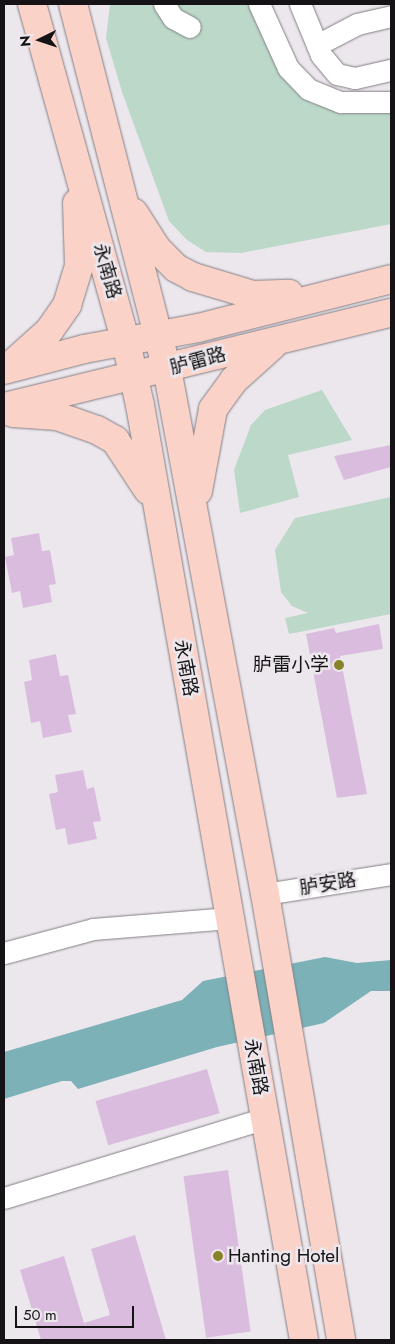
<!DOCTYPE html>
<html>
<head>
<meta charset="utf-8">
<style>
	body { margin:0 }
	#map { position:relative; width:395px; height:1344px; overflow:hidden; background:#ece7ed; font-family:Jost,"Noto Sans SC",sans-serif }
	div>[style] { position:absolute }
	.green>* { inset:0; background:#bbd8c8 }
	.water>* { inset:0; background:#7cb1b8 }
	.building>* { inset:0; background:#dabdde; transform-origin:0 0 }
	.roads { filter:drop-shadow(0 0 1px #837f84) drop-shadow(0 0 1px #837f84) }
	.minor>* { height:21px; margin:-10.5px; padding:0 10.5px; transform-origin:10.5px; border-radius:10.5px; background:#fff }
	.major>* { height:28px; margin:-14px; padding:0 14px; transform-origin:14px; border-radius:14px; background:#fbd2c8 }
	.dots>* { width:14px; height:14px; translate:-50% -50%; box-sizing:border-box; border:2px solid #ece7ed; border-radius:50% }
	span { translate:-50% -50%; white-space:nowrap; text-align:center; line-height:1.15; -webkit-text-stroke:5px #ece7ed; paint-order:stroke }
	.street-label { font-size:19px; color:#151315 }
	.poi-label { font-size:19px; color:#151315 }
	.right { translate:-100% -50%; text-align:right }
	.left { translate:0 -50%; text-align:left }
	.frame { position:absolute; inset:0; border:5px solid #151315; pointer-events:none }
	.north { position:absolute; left:15px; top:15px; width:50px; height:50px; -webkit-text-stroke:4px #ece7ed; paint-order:stroke; rotate:266deg; font-size:14px; font-weight:700; line-height:20px; text-align:center; color:#151315 }
	.north::after { content:''; display:block; margin:auto; width:18px; height:22px; background:#151315; clip-path:polygon(50% 0,100% 100%,50% 72%,0 100%) }
	.scale { position:absolute; left:15px; top:1306px; width:119px; height:22px; box-sizing:border-box; border:2px solid #151315; border-top:0; padding-left:6px; font-size:15px; line-height:18px; white-space:nowrap; color:#151315; -webkit-text-stroke:4px #ece7ed; paint-order:stroke }
</style>
</head>
<body>
<div id="map">
	<div class="green">
		<div style="clip-path:polygon(110px 4px,248px 4px,276px 67px,311px 103px,338px 110px,391px 106px,391px 224px,241px 253px,206px 252px,187px 240px,169px 221px,122px 92px,106px 38px)"></div>
		<div style="clip-path:polygon(322px 390px,352px 440px,288px 455px,299px 497px,240px 513px,234px 470px,251px 425px,265px 410px)"></div>
		<div style="clip-path:polygon(391px 497px,391px 614px,289px 634px,285px 618px,308px 613px,292px 606px,281px 592px,275px 550px,295px 518px)"></div>
	</div>
	<div class="water">
		<div style="clip-path:polygon(325px 957px,357px 963px,391px 960px,391px 991px,371px 991px,324px 1023px,217px 1047px,78px 1089px,71px 1081px,62px 1081px,4px 1099px,4px 1052px,182px 1000px,203px 981px)"></div>
	</div>
	<div class="building">
		<div style="clip-path:polygon(391px 445px,391px 467px,344px 480px,334px 456px)"></div>
		<div style="clip-path:polygon(39px 533px,42px 551px,50px 550px,56px 584px,49px 585px,52px 602px,23px 608px,20px 591px,12px 593px,5px 557px,14px 555px,11px 538px)"></div>
		<div style="clip-path:polygon(379px 624px,383px 649px,340px 656px,367px 794px,337px 798px,306px 634px,334px 628px,336px 633px)"></div>
		<div style="clip-path:polygon(56px 654px,60px 676px,68px 675px,76px 714px,68px 715px,72px 732px,43px 738px,40px 721px,31px 723px,24px 682px,32px 680px,29px 660px)"></div>
		<div style="clip-path:polygon(83px 770px,87px 789px,94px 787px,101px 821px,93px 822px,97px 839px,68px 845px,65px 828px,56px 830px,49px 794px,58px 792px,55px 775px)"></div>
		<div style="left:207px;top:1069px;width:46px;height:116px;rotate:74deg"></div>
		<div style="left:228px;top:1170px;width:163px;height:45px;rotate:82deg"></div>
		<div style="clip-path:polygon(135px 1235px,166px 1340px,41px 1340px,20px 1270px,64px 1256px,84px 1323px,110px 1315px,91px 1249px)"></div>
	</div>
	<div class="roads">
		<div class="minor">
			<div style="left:164px;top:4px;width:17px;rotate:57deg"></div>
			<div style="left:173px;top:18px;width:19px;rotate:28deg"></div>
			<div style="left:259px;top:4px;width:70px;rotate:65.6deg"></div>
			<div style="left:288px;top:68px;width:29px;rotate:46deg"></div>
			<div style="left:308px;top:89px;width:35px;rotate:22deg"></div>
			<div style="left:340px;top:102px;width:51px"></div>
			<div style="left:300px;top:4px;width:55px;rotate:67.6deg"></div>
			<div style="left:321px;top:55px;width:25px;rotate:50deg"></div>
			<div style="left:337px;top:74px;width:18px;rotate:13deg"></div>
			<div style="left:355px;top:78px;width:37px;rotate:-13deg"></div>
			<div style="left:317px;top:45px;width:45px;rotate:-27.7deg"></div>
			<div style="left:357px;top:24px;width:35px;rotate:-13deg"></div>
			<div style="left:265px;top:894px;width:128px;rotate:-9deg"></div>
			<div style="left:4px;top:953px;width:92px;rotate:-15.1deg"></div>
			<div style="left:93px;top:929px;width:137px;rotate:-4.6deg"></div>
			<div style="left:4px;top:1198px;width:273px;rotate:-17deg"></div>
		</div>
		<div class="major">
			<div style="left:32px;top:4px;width:351px;rotate:74.5deg"></div>
			<div style="left:126px;top:342px;width:65px;rotate:77.5deg"></div>
			<div style="left:140px;top:405px;width:949px;rotate:80.05deg"></div>
			<div style="left:73px;top:4px;width:377px;rotate:75.6deg"></div>
			<div style="left:167px;top:369px;width:534px;rotate:79.43deg"></div>
			<div style="left:265px;top:894px;width:452px;rotate:80.3deg"></div>
			<div style="left:134px;top:213px;width:43px;rotate:57.4deg"></div>
			<div style="left:157px;top:249px;width:27px;rotate:45deg"></div>
			<div style="left:176px;top:268px;width:19px;rotate:28deg"></div>
			<div style="left:193px;top:277px;width:63px;rotate:16.7deg"></div>
			<div style="left:253px;top:295px;width:36px;rotate:-2deg"></div>
			<div style="left:9px;top:367px;width:54px;rotate:-42deg"></div>
			<div style="left:49px;top:331px;width:32px;rotate:-55deg"></div>
			<div style="left:67px;top:305px;width:41px;rotate:-72.9deg"></div>
			<div style="left:79px;top:266px;width:63px;rotate:-91.8deg"></div>
			<div style="left:4px;top:370px;width:83px;rotate:-14.7deg"></div>
			<div style="left:84px;top:349px;width:116px;rotate:-10.4deg"></div>
			<div style="left:198px;top:328px;width:199px;rotate:-14.2deg"></div>
			<div style="left:4px;top:407px;width:398px;rotate:-13.7deg"></div>
			<div style="left:13px;top:413px;width:44px;rotate:3.9deg"></div>
			<div style="left:57px;top:416px;width:42px;rotate:19.3deg"></div>
			<div style="left:97px;top:430px;width:21px;rotate:29deg"></div>
			<div style="left:115px;top:440px;width:60px;rotate:56.6deg"></div>
			<div style="left:198px;top:491px;width:83px;rotate:-79.6deg"></div>
			<div style="left:213px;top:409px;width:36px;rotate:-54deg"></div>
			<div style="left:234px;top:380px;width:52px;rotate:-41.9deg"></div>
		</div>
	</div>
	<div class="dots">
		<div style="left:339px;top:665px;background:#87832b"></div>
		<div style="left:218px;top:1256px;background:#87832b"></div>
	</div>
	<div class="street-label">
		<span style="left:107px;top:271px;rotate:74deg">永南路</span>
		<span style="left:198px;top:361px;rotate:-15deg">胪雷路</span>
		<span style="left:186px;top:668px;rotate:80deg">永南路</span>
		<span style="left:328px;top:884px;rotate:-9deg">胪安路</span>
		<span style="left:256px;top:1067px;rotate:80deg">永南路</span>
	</div>
	<div class="poi-label">
		<span class="right" style="left:329px;top:665px">胪雷小学</span>
		<span class="left" style="left:228px;top:1256px">Hanting Hotel</span>
	</div>
	<div class="frame"></div>
	<div class="north">N</div>
	<div class="scale">50 m</div>
</div>
</body>
</html>
